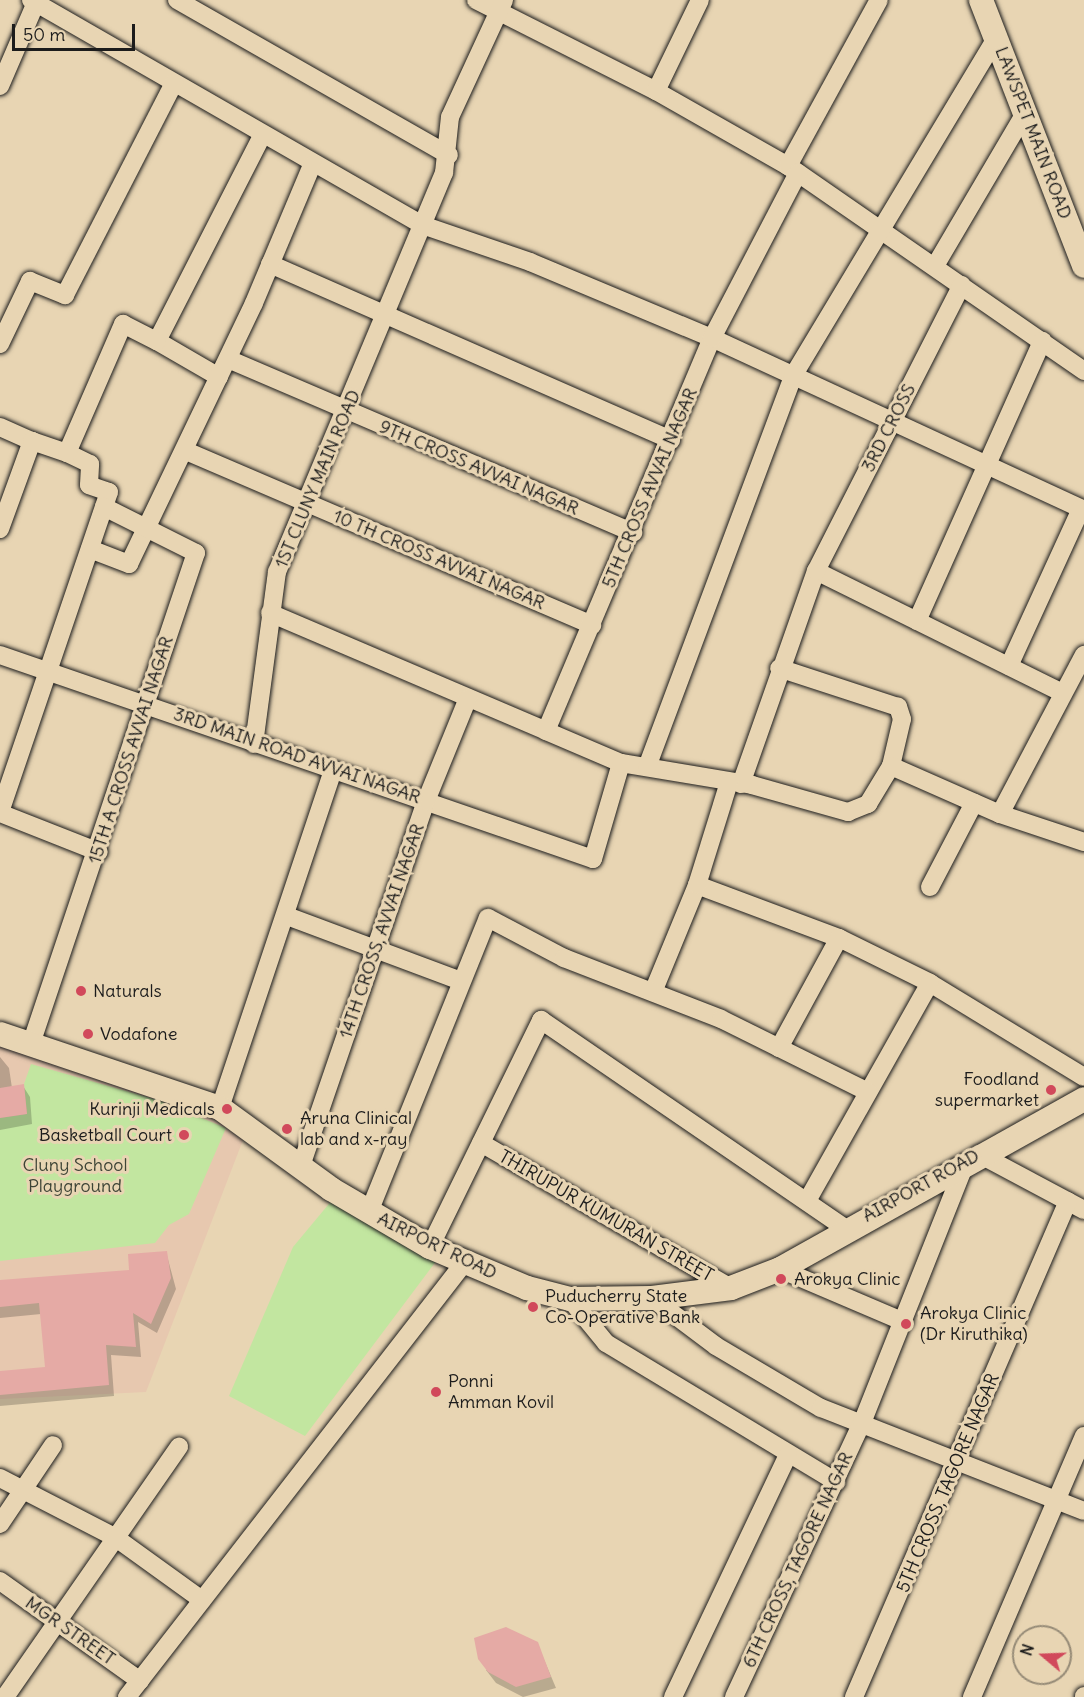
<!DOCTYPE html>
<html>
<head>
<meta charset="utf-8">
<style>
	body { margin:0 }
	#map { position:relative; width:1084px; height:1697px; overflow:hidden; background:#e8d5b3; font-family:Delius,sans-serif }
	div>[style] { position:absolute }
	.built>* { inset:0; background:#e7c8af }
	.green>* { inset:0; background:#c2e6a0 }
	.shadow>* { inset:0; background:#0003 }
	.building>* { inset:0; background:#e5aaa5 }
	.roads { filter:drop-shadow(0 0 2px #1c1c1c) drop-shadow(0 0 2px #1c1c1c) }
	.street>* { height:18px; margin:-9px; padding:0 9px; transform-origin:9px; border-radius:9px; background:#e8d5b3 }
	.secondary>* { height:24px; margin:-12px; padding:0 12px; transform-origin:12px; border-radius:12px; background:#e8d5b3 }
	.dots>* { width:16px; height:16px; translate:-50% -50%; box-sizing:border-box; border:3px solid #e8d5b3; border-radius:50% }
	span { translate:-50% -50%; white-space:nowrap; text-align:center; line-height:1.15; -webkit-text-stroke:6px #e8d5b3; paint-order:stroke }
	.street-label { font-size:18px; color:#1c1c1c }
	.poi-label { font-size:18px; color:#1c1c1c }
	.left { translate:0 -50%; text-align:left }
	.right { translate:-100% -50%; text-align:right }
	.park-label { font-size:18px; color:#3d4436 }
	.north { position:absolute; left:1012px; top:1625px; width:60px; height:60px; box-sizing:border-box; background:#e8d5b3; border:2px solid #968b77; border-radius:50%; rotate:289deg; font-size:16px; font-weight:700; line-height:24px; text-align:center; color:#1c1c1c }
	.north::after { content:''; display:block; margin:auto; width:21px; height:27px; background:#d1495b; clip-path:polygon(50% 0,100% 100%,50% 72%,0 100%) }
	.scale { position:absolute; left:12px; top:24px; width:123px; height:27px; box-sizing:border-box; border:3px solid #1c1c1c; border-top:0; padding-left:8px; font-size:18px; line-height:21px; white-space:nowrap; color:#1c1c1c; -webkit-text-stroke:4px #e8d5b3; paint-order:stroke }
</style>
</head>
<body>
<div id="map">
	<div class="built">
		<div style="clip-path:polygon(0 1043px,248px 1127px,146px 1392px,0 1399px)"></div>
	</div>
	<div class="green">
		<div style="clip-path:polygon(31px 1064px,158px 1100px,226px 1128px,189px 1214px,169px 1225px,155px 1243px,0 1261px,0 1118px,27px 1114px,24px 1084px)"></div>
		<div style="clip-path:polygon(333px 1199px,440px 1256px,305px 1436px,229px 1396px,293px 1247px)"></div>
	</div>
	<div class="shadow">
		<div style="clip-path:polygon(0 1057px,9px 1068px,12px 1088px,23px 1086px,30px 1097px,32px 1124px,0 1130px)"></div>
		<div style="clip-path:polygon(166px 1252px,176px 1289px,157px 1333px,138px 1322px,141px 1357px,111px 1355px,114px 1396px,0 1406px,0 1373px,46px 1369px,41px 1314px,0 1318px,0 1284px,130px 1272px)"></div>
		<div style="clip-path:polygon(537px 1643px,556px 1688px,523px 1697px,496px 1683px,486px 1670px)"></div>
	</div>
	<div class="building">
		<div style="clip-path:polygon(24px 1084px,27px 1114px,0 1118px,0 1088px)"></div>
		<div style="clip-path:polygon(167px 1251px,171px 1278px,151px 1324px,133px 1313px,136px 1347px,106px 1345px,109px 1385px,0 1395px,0 1371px,45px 1367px,39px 1303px,0 1307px,0 1280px,129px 1270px,128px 1254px)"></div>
		<div style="clip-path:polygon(506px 1627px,538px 1642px,551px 1677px,516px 1687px,488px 1672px,478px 1659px,474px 1638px)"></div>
	</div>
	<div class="roads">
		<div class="street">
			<div style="left:31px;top:0;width:451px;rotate:29.9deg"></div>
			<div style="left:422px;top:225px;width:114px;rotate:18.9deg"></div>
			<div style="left:530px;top:262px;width:197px;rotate:22.7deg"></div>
			<div style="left:712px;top:338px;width:410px;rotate:24.8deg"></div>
			<div style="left:177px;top:0;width:313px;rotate:29.7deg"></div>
			<div style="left:476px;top:0;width:202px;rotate:26.8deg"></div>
			<div style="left:656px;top:91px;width:152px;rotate:29.6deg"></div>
			<div style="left:788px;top:166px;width:360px;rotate:34.7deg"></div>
			<div style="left:0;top:86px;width:94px;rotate:-66.7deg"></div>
			<div style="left:656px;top:91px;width:101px;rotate:-64.2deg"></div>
			<div style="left:788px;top:166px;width:189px;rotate:-61.3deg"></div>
			<div style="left:270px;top:264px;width:438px;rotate:23.7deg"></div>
			<div style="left:935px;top:266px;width:178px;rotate:-59.5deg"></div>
			<div style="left:0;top:344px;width:70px;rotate:-64.5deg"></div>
			<div style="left:30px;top:281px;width:38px;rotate:22deg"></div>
			<div style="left:65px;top:295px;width:238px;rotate:-62.8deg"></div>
			<div style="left:228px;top:359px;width:441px;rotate:23.2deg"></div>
			<div style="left:219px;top:377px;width:72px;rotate:-149.9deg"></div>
			<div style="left:157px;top:341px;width:230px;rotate:-62.9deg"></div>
			<div style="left:0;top:427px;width:35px;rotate:24deg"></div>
			<div style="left:186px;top:451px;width:442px;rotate:23.2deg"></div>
			<div style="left:0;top:529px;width:94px;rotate:-70deg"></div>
			<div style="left:32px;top:441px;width:37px;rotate:19deg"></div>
			<div style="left:90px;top:549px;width:42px;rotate:21deg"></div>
			<div style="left:129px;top:564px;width:289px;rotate:-64.4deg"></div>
			<div style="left:254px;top:303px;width:150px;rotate:-67.2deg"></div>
			<div style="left:816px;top:571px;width:273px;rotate:26.3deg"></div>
			<div style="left:270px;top:613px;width:300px;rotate:23.1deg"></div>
			<div style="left:546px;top:731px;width:427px;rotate:-67.1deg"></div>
			<div style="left:712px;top:338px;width:186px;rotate:-62.5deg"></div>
			<div style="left:917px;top:621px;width:307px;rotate:-65.9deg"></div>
			<div style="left:0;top:655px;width:627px;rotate:18.98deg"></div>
			<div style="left:593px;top:859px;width:100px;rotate:-73.7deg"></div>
			<div style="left:1009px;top:666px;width:173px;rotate:-65.4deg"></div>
			<div style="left:546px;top:731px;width:82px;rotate:23.1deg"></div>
			<div style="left:621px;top:763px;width:133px;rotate:9.5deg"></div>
			<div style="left:752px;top:785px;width:100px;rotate:15.7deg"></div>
			<div style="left:848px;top:812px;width:22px;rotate:-22deg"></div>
			<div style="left:868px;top:804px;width:44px;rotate:-58.8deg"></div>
			<div style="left:891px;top:766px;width:48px;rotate:-76.8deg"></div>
			<div style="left:902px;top:719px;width:13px;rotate:-108deg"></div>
			<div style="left:898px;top:707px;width:125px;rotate:-161.9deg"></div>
			<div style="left:254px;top:744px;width:174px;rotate:-82.4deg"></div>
			<div style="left:277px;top:572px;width:433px;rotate:-67.3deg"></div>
			<div style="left:444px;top:173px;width:56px;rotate:-83.9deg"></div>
			<div style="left:450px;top:117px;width:129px;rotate:-65.2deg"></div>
			<div style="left:891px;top:766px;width:119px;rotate:23.8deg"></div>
			<div style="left:1000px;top:814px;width:89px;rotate:18.4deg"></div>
			<div style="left:647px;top:767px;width:417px;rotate:-69.5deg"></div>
			<div style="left:793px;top:376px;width:394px;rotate:-59deg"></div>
			<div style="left:741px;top:784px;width:226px;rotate:-70.6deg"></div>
			<div style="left:816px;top:571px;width:321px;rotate:-63deg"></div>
			<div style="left:0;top:812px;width:338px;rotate:-71.2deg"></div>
			<div style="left:109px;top:492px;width:21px;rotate:-161deg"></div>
			<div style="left:89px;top:485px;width:21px;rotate:-87deg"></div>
			<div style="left:90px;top:464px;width:25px;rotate:-154deg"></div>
			<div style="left:67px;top:453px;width:141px;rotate:-66.5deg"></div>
			<div style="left:123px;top:324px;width:38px;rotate:27deg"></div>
			<div style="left:0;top:813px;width:106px;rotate:21.5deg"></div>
			<div style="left:1000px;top:814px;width:180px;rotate:-62.2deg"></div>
			<div style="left:697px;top:885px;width:152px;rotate:20.5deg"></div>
			<div style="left:839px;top:938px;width:102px;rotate:26.3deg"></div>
			<div style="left:930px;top:983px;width:180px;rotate:31.4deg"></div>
			<div style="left:930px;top:887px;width:95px;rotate:-62.4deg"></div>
			<div style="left:287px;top:916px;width:186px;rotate:20.5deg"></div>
			<div style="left:653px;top:992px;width:116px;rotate:-67.6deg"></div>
			<div style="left:697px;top:885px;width:108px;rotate:-72.7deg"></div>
			<div style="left:31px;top:1044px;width:518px;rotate:-71.43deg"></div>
			<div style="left:196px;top:553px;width:103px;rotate:-153.4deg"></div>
			<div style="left:779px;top:1048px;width:125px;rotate:-61.4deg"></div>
			<div style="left:220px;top:1108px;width:356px;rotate:-71.5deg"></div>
			<div style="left:481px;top:1143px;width:289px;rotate:30.1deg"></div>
			<div style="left:979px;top:1154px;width:119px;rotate:28.1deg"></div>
			<div style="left:301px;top:1166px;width:386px;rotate:-71.1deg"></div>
			<div style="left:426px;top:801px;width:111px;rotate:-67.8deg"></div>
			<div style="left:807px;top:1201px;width:250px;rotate:-60.6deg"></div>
			<div style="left:369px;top:1212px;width:317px;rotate:-68deg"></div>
			<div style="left:488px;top:918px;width:86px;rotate:27.8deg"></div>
			<div style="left:564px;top:958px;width:168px;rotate:21.2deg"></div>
			<div style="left:721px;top:1019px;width:164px;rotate:26.4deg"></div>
			<div style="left:430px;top:1247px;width:253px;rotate:-63.9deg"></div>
			<div style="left:541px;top:1020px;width:368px;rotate:34.4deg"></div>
			<div style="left:780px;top:1269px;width:135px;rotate:23.1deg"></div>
			<div style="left:652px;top:1298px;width:80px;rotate:36.9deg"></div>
			<div style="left:716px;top:1346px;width:122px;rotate:30.6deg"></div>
			<div style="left:821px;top:1408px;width:282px;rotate:21.4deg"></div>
			<div style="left:570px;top:1299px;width:57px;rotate:50.7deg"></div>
			<div style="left:606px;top:1343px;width:269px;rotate:31.1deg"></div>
			<div style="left:0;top:1478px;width:131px;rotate:27.3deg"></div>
			<div style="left:116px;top:1538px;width:106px;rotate:35.8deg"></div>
			<div style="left:0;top:1524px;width:95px;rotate:-56.1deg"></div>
			<div style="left:0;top:1581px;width:172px;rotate:35.5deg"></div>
			<div style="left:5px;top:1697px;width:305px;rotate:-55.2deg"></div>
			<div style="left:127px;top:1697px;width:549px;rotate:-52.17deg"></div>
			<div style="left:673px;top:1697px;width:268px;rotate:-64.6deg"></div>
			<div style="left:734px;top:1697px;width:302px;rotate:-65deg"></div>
			<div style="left:862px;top:1423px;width:281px;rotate:-68.3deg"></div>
			<div style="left:854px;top:1697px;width:540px;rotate:-66.66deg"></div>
			<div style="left:972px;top:1697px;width:284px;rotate:-66.8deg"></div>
			<div style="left:1084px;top:1697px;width:1px;rotate:-90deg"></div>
		</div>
		<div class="secondary">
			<div style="left:981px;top:0;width:285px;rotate:68.8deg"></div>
			<div style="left:0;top:1034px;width:232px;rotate:18.6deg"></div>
			<div style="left:220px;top:1108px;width:137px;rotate:36.1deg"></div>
			<div style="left:331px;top:1189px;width:115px;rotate:30.4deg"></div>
			<div style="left:430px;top:1247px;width:105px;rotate:22.9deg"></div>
			<div style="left:527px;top:1288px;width:44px;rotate:14.3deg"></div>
			<div style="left:570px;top:1299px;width:82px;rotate:-0.7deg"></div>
			<div style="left:652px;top:1298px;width:80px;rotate:-7.2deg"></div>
			<div style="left:731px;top:1288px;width:53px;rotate:-21.2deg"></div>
			<div style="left:780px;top:1269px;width:348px;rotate:-29.2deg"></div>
		</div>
	</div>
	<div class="dots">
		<div style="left:81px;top:991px;background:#d1495b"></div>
		<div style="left:88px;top:1034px;background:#d1495b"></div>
		<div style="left:1051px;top:1090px;background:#d1495b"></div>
		<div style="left:227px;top:1109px;background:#d1495b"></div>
		<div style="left:287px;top:1129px;background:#d1495b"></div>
		<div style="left:184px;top:1135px;background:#d1495b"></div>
		<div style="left:781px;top:1279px;background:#d1495b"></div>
		<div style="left:533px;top:1307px;background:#d1495b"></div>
		<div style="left:906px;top:1324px;background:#d1495b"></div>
		<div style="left:436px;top:1392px;background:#d1495b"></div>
	</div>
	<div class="street-label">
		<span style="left:1033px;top:133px;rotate:69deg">LAWSPET MAIN ROAD</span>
		<span style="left:889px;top:428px;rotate:-63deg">3RD CROSS</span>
		<span style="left:479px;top:468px;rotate:23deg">9TH CROSS AVVAI NAGAR</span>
		<span style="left:318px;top:479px;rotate:-67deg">1ST CLUNY MAIN ROAD</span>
		<span style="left:650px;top:488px;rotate:-67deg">5TH CROSS AVVAI NAGAR</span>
		<span style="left:439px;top:560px;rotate:23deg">10 TH CROSS AVVAI NAGAR</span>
		<span style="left:131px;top:750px;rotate:-72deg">15TH A CROSS AVVAI NAGAR</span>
		<span style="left:297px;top:756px;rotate:19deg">3RD MAIN ROAD AVVAI NAGAR</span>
		<span style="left:382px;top:931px;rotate:-71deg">14TH CROSS, AVVAI NAGAR</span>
		<span style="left:921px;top:1186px;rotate:-29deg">AIRPORT ROAD</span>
		<span style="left:606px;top:1216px;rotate:30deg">THIRUPUR KUMURAN STREET</span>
		<span style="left:437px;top:1246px;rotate:26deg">AIRPORT ROAD</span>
		<span style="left:948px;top:1483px;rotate:-67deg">5TH CROSS, TAGORE NAGAR</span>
		<span style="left:798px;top:1560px;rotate:-65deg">6TH CROSS, TAGORE NAGAR</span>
		<span style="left:70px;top:1631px;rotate:35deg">MGR STREET</span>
	</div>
	<div class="poi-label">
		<span class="left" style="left:93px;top:991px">Naturals</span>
		<span class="left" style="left:100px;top:1034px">Vodafone</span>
		<span class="right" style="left:1039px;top:1090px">Foodland<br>supermarket</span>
		<span class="right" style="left:215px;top:1109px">Kurinji Medicals</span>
		<span class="left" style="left:300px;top:1129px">Aruna Clinical<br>lab and x-ray</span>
		<span class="right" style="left:172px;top:1135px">Basketball Court</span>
		<span class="left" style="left:794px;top:1279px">Arokya Clinic</span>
		<span class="left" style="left:545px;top:1307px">Puducherry State<br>Co-Operative Bank</span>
		<span class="left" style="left:920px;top:1324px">Arokya Clinic<br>(Dr Kiruthika)</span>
		<span class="left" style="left:448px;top:1392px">Ponni<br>Amman Kovil</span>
	</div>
	<div class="park-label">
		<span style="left:75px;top:1176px">Cluny School<br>Playground</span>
	</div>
	<div class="north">N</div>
	<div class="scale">50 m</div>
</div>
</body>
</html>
